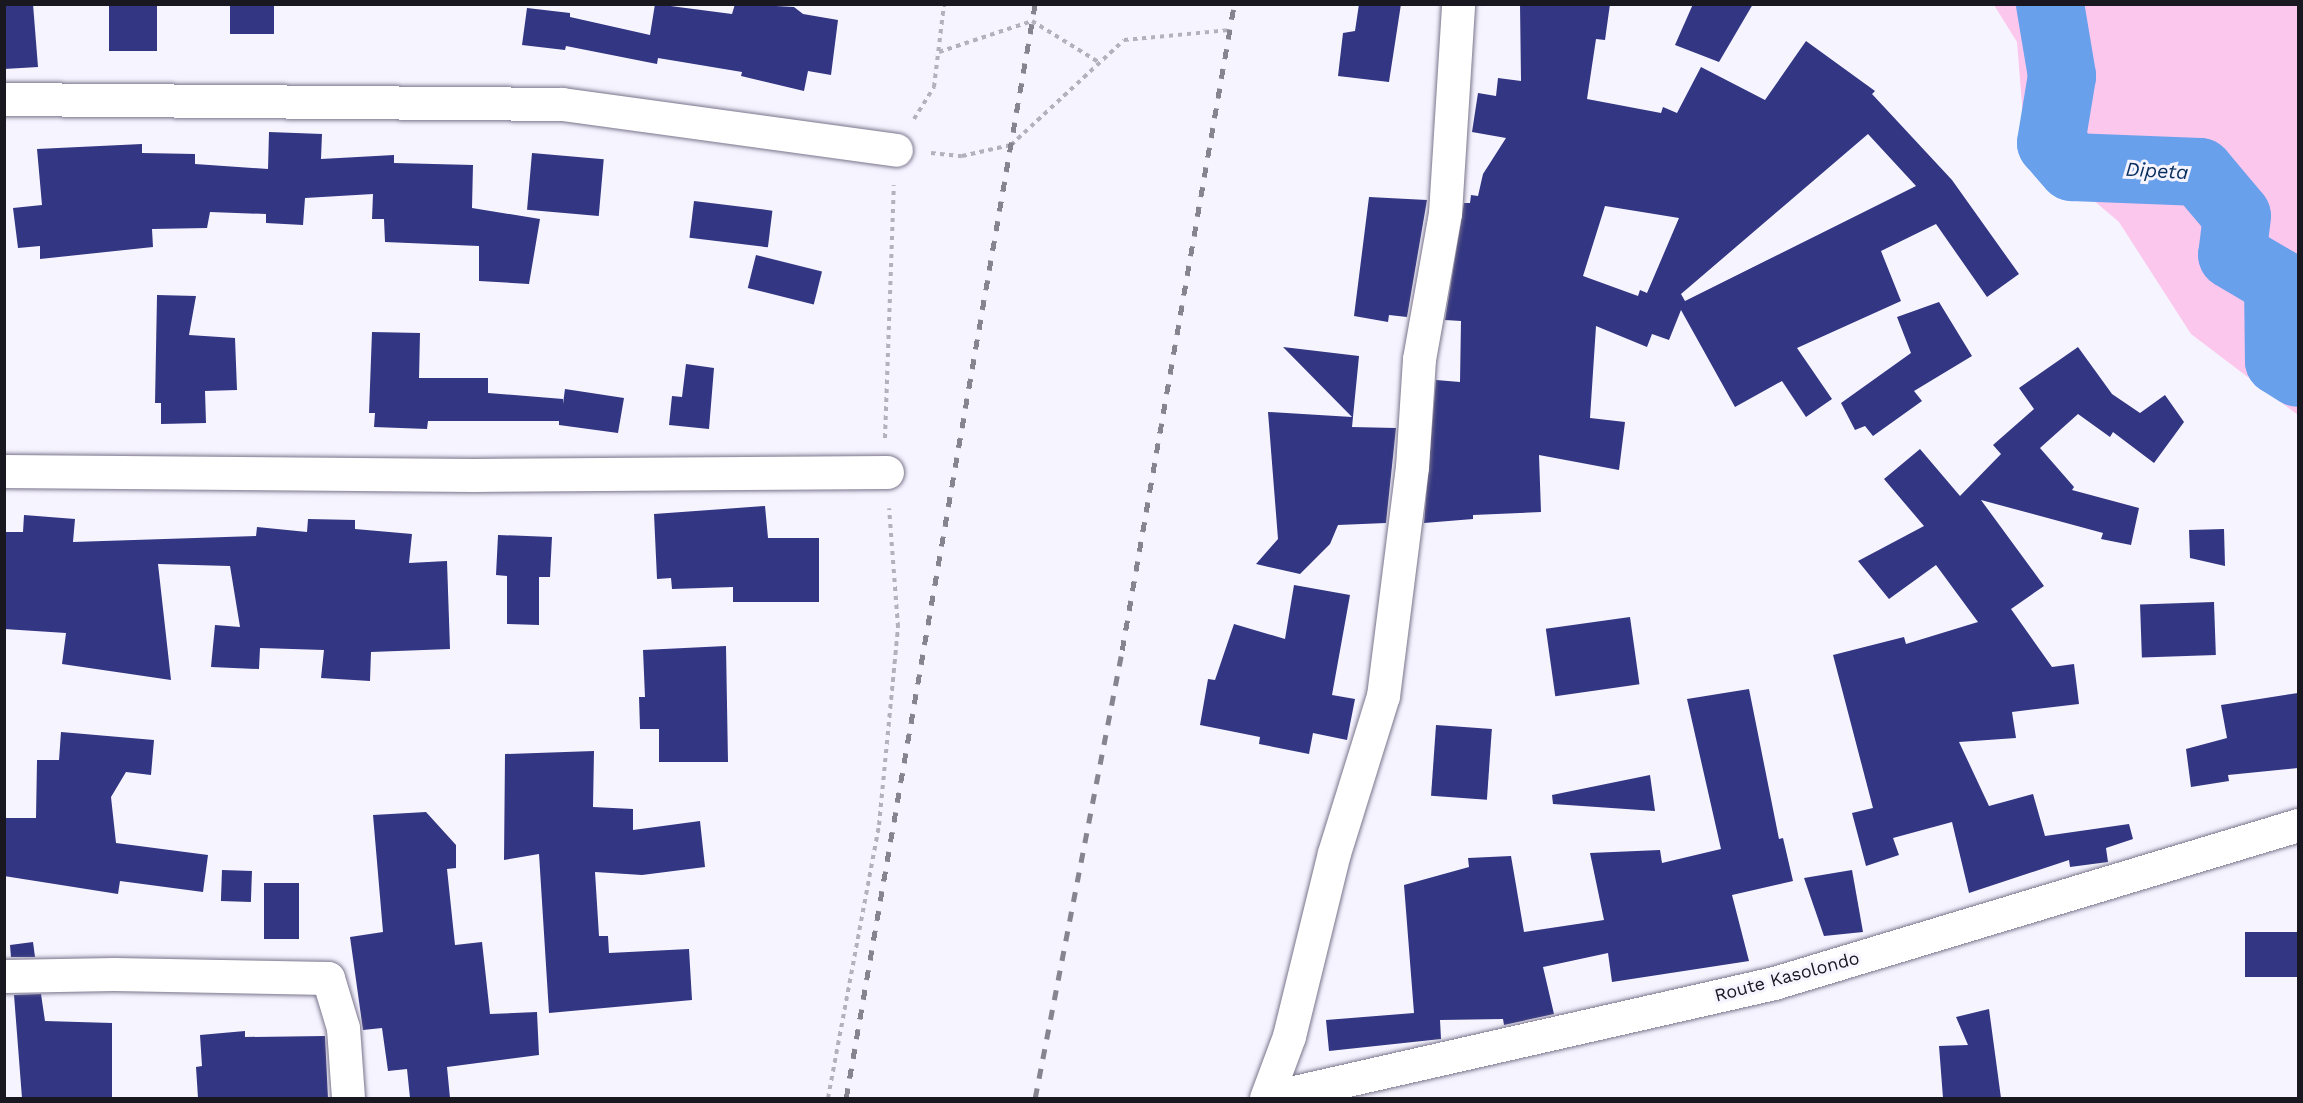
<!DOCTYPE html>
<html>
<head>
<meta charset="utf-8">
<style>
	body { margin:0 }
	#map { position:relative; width:2303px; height:1103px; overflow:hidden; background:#f6f4ff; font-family:"Work Sans",sans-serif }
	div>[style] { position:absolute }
	.green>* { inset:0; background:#fcc7ed }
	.river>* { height:68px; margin:-34px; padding:0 34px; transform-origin:34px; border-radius:34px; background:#69a0ec }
	.building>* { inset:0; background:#333682; transform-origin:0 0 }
	.path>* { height:4px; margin-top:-2px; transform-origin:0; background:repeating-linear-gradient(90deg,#b3b1bc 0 4.5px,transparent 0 9px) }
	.roads { filter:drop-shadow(0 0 2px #7a748c) drop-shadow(0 0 2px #7a748c) }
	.street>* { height:33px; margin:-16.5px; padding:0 16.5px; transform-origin:16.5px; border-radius:16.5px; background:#fff }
	.rail>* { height:4.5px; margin-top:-2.25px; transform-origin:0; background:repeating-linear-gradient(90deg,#86848e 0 10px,transparent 0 20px) }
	span { translate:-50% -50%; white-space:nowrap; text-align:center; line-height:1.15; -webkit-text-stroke:6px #f6f4ff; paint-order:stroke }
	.street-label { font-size:18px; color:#191720 }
	.water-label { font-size:20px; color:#082d5c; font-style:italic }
	.frame { position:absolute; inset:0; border:6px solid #191720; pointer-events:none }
</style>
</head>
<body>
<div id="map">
	<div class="green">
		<div style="clip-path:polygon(1994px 5px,2298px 5px,2298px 415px,2191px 334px,2119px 222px,2025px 142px,2017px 42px)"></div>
	</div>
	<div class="river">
		<div style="left:2050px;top:4px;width:73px;rotate:80.5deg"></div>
		<div style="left:2062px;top:76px;width:68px;rotate:99.3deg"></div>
		<div style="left:2051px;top:143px;width:32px;rotate:49deg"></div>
		<div style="left:2072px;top:167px;width:128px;rotate:2.2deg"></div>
		<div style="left:2200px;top:172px;width:57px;rotate:49.9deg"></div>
		<div style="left:2237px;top:216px;width:39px;rotate:97deg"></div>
		<div style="left:2232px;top:255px;width:53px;rotate:30.4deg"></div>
		<div style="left:2278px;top:282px;width:79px;rotate:89.3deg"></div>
		<div style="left:2279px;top:361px;width:22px;rotate:32deg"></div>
	</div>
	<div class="building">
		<div style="clip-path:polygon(4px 4px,33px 4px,38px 67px,4px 69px)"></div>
		<div style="left:109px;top:4px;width:48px;height:47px"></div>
		<div style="left:230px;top:4px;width:44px;height:30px"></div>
		<div style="clip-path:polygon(655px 4px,732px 14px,735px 4px,794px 7px,803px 14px,838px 20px,831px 75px,808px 71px,804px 91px,741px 76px,742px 72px,658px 58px,657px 64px,566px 46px,565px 50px,522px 45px,527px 8px,570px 13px,570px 17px,650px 35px)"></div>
		<div style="clip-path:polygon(1359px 4px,1401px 4px,1389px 82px,1338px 76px,1343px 33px,1355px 31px)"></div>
		<div style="clip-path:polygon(evenodd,1520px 4px,1610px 4px,1605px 40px,1596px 39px,1587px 99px,1661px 113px,1663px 107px,1677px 113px,1701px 67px,1765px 100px,1806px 41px,1875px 91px,1872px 94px,1952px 180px,2019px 274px,1987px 297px,1936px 224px,1881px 251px,1901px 301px,1797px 348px,1832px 399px,1806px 417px,1782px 381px,1735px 407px,1681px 310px,1669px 340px,1652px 334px,1647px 347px,1596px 326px,1590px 418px,1625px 422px,1619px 470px,1539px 455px,1541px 512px,1473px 515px,1473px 519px,1424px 523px,1436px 380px,1460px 382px,1461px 321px,1445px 320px,1464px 203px,1470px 203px,1471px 195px,1478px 196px,1483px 174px,1506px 138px,1472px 132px,1478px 93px,1496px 96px,1498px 78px,1521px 81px,1520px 4px,1868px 134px,1916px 186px,1685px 301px,1681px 294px,1868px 134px,1520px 4px,1605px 206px,1679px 218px,1647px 293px,1640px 290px,1638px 296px,1583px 276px,1605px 206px)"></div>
		<div style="clip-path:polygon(1693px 4px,1753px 4px,1719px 62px,1675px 45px)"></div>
		<div style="clip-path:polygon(269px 132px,322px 134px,321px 159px,394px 155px,394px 163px,473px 165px,472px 208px,540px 219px,529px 284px,479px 281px,479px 246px,385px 242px,384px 219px,372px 219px,373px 194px,305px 198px,303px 225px,266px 223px,266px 214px,210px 212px,207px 228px,152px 229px,153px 247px,40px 259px,40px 246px,18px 248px,13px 208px,42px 205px,37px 149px,142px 144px,142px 153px,195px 154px,195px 164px,268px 169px)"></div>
		<div style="left:532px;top:153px;width:72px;height:57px;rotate:5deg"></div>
		<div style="clip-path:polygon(1369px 197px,1427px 200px,1407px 317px,1389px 315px,1388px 322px,1354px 316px)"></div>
		<div style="left:694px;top:201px;width:79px;height:37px;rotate:7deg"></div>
		<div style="left:756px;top:255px;width:68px;height:34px;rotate:14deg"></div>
		<div style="clip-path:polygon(157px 295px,196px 296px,189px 335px,235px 338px,237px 390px,205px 391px,206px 423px,161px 424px,161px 403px,155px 403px)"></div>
		<div style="clip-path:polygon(1939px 302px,1972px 356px,1914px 391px,1922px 401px,1873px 436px,1865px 426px,1855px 430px,1841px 403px,1911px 353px,1897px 317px)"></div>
		<div style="clip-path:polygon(372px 332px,420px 333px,419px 378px,488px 378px,488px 393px,563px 399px,563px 404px,565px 389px,624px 398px,618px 433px,559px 425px,559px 421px,428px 421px,427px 429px,374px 427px,375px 413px,369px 413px)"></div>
		<div style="clip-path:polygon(1283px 347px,1359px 356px,1352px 427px,1396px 428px,1386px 523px,1338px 525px,1330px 544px,1300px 574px,1256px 564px,1278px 539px,1268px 412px,1352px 417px)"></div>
		<div style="clip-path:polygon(2078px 347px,2112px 394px,2140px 413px,2165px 395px,2184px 422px,2154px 463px,2113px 432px,2110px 437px,2078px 414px,2040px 448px,2074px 487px,2072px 490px,2139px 508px,2131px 545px,2101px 539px,2103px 533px,1981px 500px,2044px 586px,2011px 609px,2052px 667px,2074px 664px,2079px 704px,2012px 712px,2016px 738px,1959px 742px,1989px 806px,2033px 794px,2045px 836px,2129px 824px,2133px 839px,2106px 848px,2108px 862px,2070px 867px,2069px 860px,1969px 893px,1952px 822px,1893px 838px,1899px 855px,1866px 866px,1852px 813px,1873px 808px,1833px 655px,1904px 637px,1906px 644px,1978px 622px,1936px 565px,1889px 599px,1858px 561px,1924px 526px,1884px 479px,1920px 449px,1960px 496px,2001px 454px,1993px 445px,2034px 409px,2019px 388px)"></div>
		<div style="clip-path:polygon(686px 364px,714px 368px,709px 429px,669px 425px,672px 396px,682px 397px)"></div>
		<div style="clip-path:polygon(765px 506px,768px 538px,819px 538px,819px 602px,733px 602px,733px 587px,672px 589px,671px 578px,657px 579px,654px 514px)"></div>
		<div style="clip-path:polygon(24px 515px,75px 519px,73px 542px,256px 536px,257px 527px,307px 532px,308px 519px,355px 520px,355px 529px,412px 534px,409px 563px,447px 561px,450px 649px,371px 652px,370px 681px,321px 678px,324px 650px,260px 648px,259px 669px,211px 667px,215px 625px,240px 627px,230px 566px,158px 564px,171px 680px,62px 664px,66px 633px,4px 629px,4px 532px,23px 532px)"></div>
		<div style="clip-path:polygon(2224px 529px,2225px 566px,2190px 558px,2189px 530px)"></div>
		<div style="clip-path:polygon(498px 535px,552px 537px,550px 577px,539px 577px,539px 625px,507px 624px,507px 576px,496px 575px)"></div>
		<div style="clip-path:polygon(1294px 585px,1350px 595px,1332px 695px,1355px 699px,1347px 740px,1313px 733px,1309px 754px,1259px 744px,1260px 737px,1200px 725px,1208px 679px,1215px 680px,1234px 624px,1285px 639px)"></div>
		<div style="left:2214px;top:602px;width:53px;height:74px;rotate:88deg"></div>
		<div style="left:1630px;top:617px;width:68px;height:85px;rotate:82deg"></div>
		<div style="clip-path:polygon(726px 646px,728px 762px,659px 762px,659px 729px,640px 729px,639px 697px,645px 697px,643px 650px)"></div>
		<div style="clip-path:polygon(1749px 689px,1779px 839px,1783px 838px,1793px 881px,1732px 895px,1749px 961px,1612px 982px,1608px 953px,1543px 967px,1554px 1014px,1504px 1025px,1503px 1019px,1440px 1020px,1441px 1039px,1329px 1051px,1326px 1020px,1414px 1013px,1404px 885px,1469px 867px,1468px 858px,1511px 856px,1524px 932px,1604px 920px,1590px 853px,1660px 850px,1662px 863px,1721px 849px,1687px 699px)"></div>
		<div style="clip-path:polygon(2298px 693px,2298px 768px,2228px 775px,2229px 781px,2191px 787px,2186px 749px,2227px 738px,2221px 705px)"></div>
		<div style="left:1436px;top:725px;width:56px;height:71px;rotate:4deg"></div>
		<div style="clip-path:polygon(61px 732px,154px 740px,151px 775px,126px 772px,111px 797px,116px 843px,208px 855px,203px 892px,120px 881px,118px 894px,4px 876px,4px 818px,36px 818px,37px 760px,59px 760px)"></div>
		<div style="clip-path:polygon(594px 751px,593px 807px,633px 809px,633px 830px,700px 821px,705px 867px,642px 875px,595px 872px,599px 936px,608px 936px,609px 953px,689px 949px,692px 1000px,549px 1013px,539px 854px,504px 860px,505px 754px)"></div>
		<div style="clip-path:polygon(1650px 775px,1655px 811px,1553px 804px,1552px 795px)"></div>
		<div style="clip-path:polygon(426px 812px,456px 845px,456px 868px,447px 869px,455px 945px,482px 942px,490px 1014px,537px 1012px,539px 1055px,447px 1067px,450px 1098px,410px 1098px,407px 1069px,388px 1071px,382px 1028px,363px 1030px,350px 937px,383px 932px,373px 815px)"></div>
		<div style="left:222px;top:870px;width:30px;height:31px;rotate:2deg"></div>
		<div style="clip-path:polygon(1852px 870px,1863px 932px,1824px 936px,1804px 878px)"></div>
		<div style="left:264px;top:883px;width:35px;height:56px"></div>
		<div style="left:2298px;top:932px;width:45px;height:53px;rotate:90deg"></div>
		<div style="clip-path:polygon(33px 942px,35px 957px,11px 957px,10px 945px)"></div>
		<div style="clip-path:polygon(41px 994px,45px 1021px,112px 1023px,112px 1098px,22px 1098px,14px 995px)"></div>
		<div style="clip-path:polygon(1989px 1009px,2001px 1098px,1943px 1098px,1939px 1046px,1968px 1045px,1956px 1017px)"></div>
		<div style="clip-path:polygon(245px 1031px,245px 1037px,325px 1036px,328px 1098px,198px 1098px,196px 1067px,202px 1066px,200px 1035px)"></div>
	</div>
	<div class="path">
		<div style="left:939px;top:52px;width:98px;rotate:-18.4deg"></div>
		<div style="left:1032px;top:21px;width:80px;rotate:31.7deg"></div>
		<div style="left:914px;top:119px;width:38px;rotate:-58deg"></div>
		<div style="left:934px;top:87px;width:84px;rotate:-83.1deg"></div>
		<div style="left:931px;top:153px;width:31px;rotate:6deg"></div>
		<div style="left:962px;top:156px;width:50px;rotate:-12.7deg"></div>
		<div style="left:1011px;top:145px;width:154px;rotate:-42.9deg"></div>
		<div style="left:1124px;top:40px;width:105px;rotate:-5.4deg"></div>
		<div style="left:885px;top:438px;width:253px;rotate:-88deg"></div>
		<div style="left:828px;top:1098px;width:278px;rotate:-79.4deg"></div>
		<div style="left:879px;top:825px;width:199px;rotate:-84.5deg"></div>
		<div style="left:898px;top:627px;width:119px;rotate:-94.3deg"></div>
	</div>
	<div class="roads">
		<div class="street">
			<div style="left:4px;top:99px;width:558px;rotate:0.51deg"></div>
			<div style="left:562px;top:104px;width:337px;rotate:7.8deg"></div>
			<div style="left:4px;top:471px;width:469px;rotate:0.5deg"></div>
			<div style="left:473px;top:475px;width:414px;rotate:-0.4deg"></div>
			<div style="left:4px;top:976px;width:110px;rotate:-1deg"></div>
			<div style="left:114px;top:974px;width:214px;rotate:1.1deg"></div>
			<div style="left:328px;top:978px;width:52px;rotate:73.3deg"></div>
			<div style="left:343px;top:1028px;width:70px;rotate:85.9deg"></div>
			<div style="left:1266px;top:1098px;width:66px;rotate:-69.6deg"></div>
			<div style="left:1289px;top:1036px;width:188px;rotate:-76.2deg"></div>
			<div style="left:1334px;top:853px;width:164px;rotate:-72.7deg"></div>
			<div style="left:1383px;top:696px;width:231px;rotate:-82.8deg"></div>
			<div style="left:1412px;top:467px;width:108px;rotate:-86.3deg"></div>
			<div style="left:1419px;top:359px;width:148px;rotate:-79.9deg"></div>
			<div style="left:1445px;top:213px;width:209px;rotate:-86.4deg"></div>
			<div style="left:1268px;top:1098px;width:519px;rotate:-12.8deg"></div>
			<div style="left:1774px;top:983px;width:547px;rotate:-16.78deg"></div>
		</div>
	</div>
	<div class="rail">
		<div style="left:846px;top:1098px;width:1110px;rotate:-80.2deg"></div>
		<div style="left:1035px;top:1098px;width:456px;rotate:-79deg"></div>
		<div style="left:1122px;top:650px;width:656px;rotate:-80.16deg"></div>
	</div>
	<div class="street-label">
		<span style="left:1787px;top:977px;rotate:-15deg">Route Kasolondo</span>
	</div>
	<div class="water-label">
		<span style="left:2157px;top:171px;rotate:3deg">Dipeta</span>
	</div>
	<div class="frame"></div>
</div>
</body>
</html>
